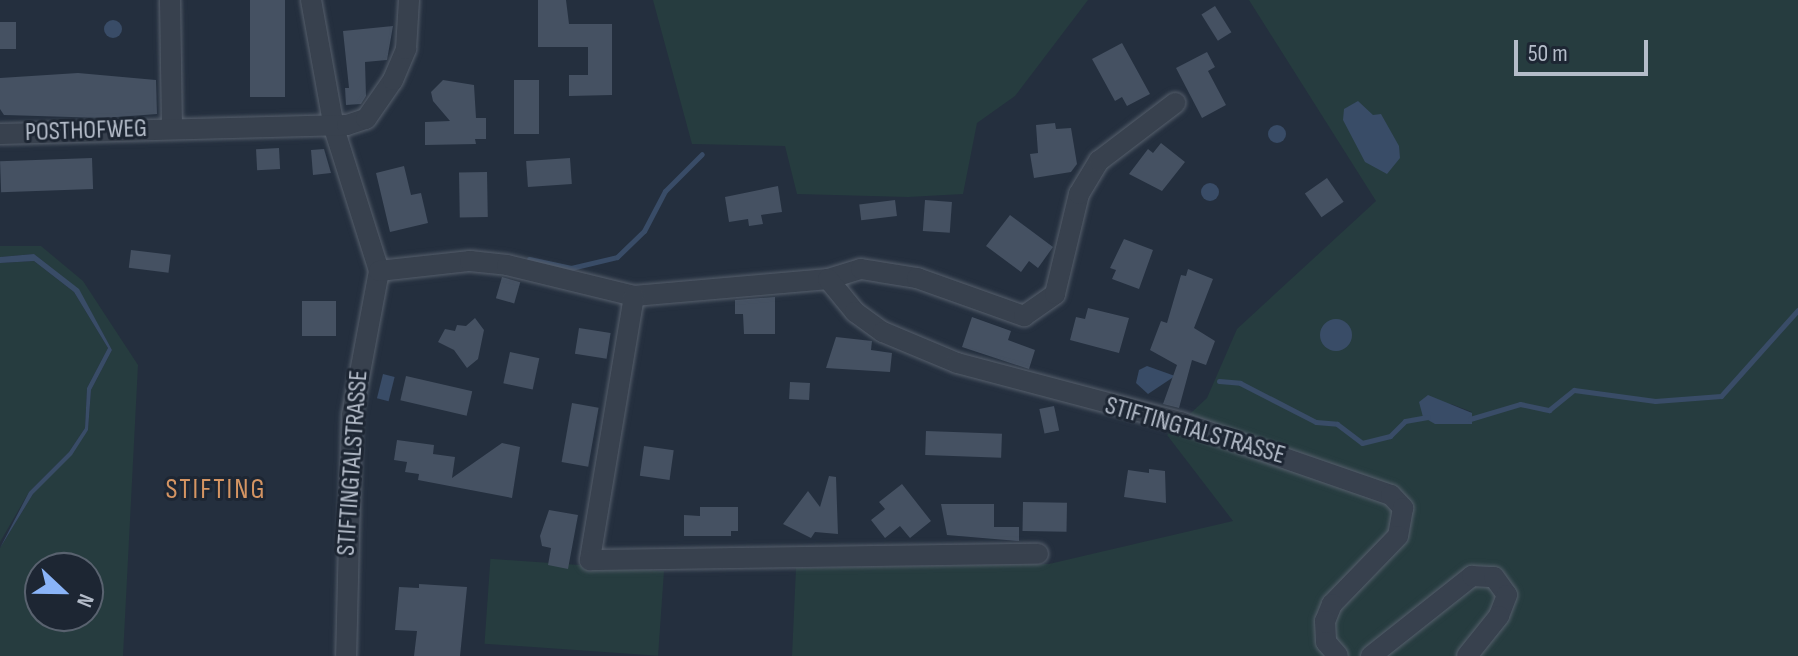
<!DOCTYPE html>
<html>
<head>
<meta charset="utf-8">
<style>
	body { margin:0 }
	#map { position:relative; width:1798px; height:656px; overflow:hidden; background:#242f3e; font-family:"Sofia Sans Condensed",sans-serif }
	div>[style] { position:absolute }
	.green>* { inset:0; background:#263c3f; transform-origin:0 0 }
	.water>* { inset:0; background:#394c67; transform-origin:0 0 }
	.round { border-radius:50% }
	.stream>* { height:5px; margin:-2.5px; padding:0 2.5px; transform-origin:2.5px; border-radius:2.5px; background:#394c67 }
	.building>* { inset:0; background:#455162; transform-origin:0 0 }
	.roads { filter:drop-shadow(0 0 2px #565f6c) drop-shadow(0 0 2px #565f6c) }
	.minor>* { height:20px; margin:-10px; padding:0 10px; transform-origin:10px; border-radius:10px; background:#38414e }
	span { translate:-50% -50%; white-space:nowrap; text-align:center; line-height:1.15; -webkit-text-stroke:6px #1d2633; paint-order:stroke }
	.street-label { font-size:26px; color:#b4bcc9 }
	.neighbourhood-label { font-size:28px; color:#d59563; letter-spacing:2px }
	.north { position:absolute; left:24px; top:552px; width:80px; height:80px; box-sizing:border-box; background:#1d2633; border:2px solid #59626f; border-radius:50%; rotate:112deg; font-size:22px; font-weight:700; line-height:32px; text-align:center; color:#b4bcc9 }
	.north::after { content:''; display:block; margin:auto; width:28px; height:36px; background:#8ab4f8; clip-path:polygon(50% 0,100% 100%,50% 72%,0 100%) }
	.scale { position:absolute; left:1514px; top:40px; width:134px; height:36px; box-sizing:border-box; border:4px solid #b4bcc9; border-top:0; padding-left:10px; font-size:24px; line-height:28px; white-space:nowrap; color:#b4bcc9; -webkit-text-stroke:6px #1d2633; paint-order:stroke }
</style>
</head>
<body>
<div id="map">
	<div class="green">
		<div style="clip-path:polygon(653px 0,1088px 0,1015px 96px,977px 123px,963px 194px,908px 197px,797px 194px,785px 146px,692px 144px)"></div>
		<div style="clip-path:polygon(evenodd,1249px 0,1798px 0,1798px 656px,792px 656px,796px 568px,1049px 564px,1233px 521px,1167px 435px,1207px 398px,1237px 329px,1376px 201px,1249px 0,1451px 404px,1472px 412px,1425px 417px,1451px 404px)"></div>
		<div style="clip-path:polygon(evenodd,0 246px,41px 246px,83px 281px,138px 365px,123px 656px,0 656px,0 548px,33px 494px,88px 430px,91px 390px,112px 350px,78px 289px,34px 254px,0 257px,0 246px,40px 568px,88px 568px,88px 616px,40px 616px,40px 568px)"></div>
		<div style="clip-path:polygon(34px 261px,74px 292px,108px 348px,87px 388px,85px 428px,69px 452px,29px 492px,0 542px,0 263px)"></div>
		<div style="left:664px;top:571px;width:85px;height:174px;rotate:94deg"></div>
	</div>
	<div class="water">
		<div class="round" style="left:104px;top:20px;width:18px;height:18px"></div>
		<div style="clip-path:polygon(1358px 101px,1373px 115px,1381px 114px,1399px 146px,1400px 158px,1387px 174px,1365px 162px,1343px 120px,1344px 109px)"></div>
		<div class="round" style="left:1268px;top:125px;width:18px;height:18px"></div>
		<div class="round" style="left:1201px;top:183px;width:18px;height:18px"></div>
		<div style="clip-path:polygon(34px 254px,79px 289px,112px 350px,91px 390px,88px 430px,72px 455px,33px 494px,0 548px,29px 492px,69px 452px,85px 428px,87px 388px,108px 348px,74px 292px,34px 261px,0 263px,0 257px)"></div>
		<div class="round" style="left:1320px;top:319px;width:32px;height:32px"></div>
		<div style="clip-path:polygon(1147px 366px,1175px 376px,1148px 394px,1136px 383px,1139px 370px)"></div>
		<div style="left:383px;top:374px;width:12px;height:25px;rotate:14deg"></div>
		<div style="clip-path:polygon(1428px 395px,1472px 413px,1472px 424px,1435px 424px,1423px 417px,1419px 402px)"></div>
	</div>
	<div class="stream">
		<div style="left:529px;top:259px;width:43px;rotate:12.1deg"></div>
		<div style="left:571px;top:268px;width:47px;rotate:-13.4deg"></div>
		<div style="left:617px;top:257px;width:37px;rotate:-44deg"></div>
		<div style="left:644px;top:231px;width:45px;rotate:-62.3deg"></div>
		<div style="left:665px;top:191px;width:52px;rotate:-45deg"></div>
		<div style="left:1219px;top:381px;width:21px;rotate:5deg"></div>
		<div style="left:1240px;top:383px;width:85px;rotate:27.2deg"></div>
		<div style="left:1316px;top:422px;width:21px;rotate:5deg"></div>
		<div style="left:1337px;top:424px;width:31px;rotate:37deg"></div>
		<div style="left:1362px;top:443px;width:29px;rotate:-14deg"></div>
		<div style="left:1390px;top:436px;width:21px;rotate:-45deg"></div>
		<div style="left:1405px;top:421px;width:23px;rotate:-10deg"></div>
		<div style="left:1470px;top:419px;width:52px;rotate:-16.7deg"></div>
		<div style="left:1520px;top:404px;width:30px;rotate:12deg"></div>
		<div style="left:1549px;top:410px;width:32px;rotate:-39deg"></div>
		<div style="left:1574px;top:390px;width:82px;rotate:7.7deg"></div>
		<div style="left:1655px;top:401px;width:66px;rotate:-4.3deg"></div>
		<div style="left:1721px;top:396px;width:115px;rotate:-48.2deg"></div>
	</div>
	<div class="building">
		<div style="left:250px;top:0;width:35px;height:97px"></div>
		<div style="clip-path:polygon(538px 0,566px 0,569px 24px,612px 24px,612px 95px,569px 96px,569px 75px,588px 75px,588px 47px,538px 47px)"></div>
		<div style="left:1215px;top:6px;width:31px;height:16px;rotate:58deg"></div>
		<div style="left:0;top:22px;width:16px;height:27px"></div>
		<div style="clip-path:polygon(393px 26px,387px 60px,365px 62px,366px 96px,361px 104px,346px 105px,345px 88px,349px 88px,343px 31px)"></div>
		<div style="clip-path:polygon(1122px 43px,1150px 94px,1127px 106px,1122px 97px,1115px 101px,1092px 59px)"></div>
		<div style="clip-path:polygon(1207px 52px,1215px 67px,1208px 71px,1226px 105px,1202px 118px,1176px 68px)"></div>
		<div style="clip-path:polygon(78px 73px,156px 80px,157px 114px,104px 118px,4px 115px,0 109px,0 78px)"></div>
		<div style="clip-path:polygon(443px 80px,474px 85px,476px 118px,486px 118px,486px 139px,475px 139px,476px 144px,425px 145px,425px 122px,450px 121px,433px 101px,431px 92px)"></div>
		<div style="left:514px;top:80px;width:25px;height:54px"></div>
		<div style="clip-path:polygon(1055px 123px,1056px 129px,1071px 128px,1077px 164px,1071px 172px,1034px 178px,1030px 154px,1038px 153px,1036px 125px)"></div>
		<div style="clip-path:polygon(1161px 143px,1185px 162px,1162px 191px,1129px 174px,1148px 149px,1153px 153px)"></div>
		<div style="left:279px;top:148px;width:21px;height:23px;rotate:87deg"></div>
		<div style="clip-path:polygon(324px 149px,331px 173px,313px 175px,311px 150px)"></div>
		<div style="left:92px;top:158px;width:31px;height:92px;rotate:88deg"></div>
		<div style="left:570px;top:158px;width:26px;height:44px;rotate:86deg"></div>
		<div style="clip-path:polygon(404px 166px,411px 195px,421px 193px,428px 223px,390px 232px,376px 173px)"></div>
		<div style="left:487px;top:172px;width:45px;height:28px;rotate:89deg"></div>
		<div style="left:1327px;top:178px;width:29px;height:27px;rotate:55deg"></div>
		<div style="clip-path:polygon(778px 186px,782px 212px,761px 215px,763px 224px,749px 226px,748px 219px,729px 222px,725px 197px)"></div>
		<div style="left:895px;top:200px;width:16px;height:36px;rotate:83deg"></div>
		<div style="left:925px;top:200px;width:27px;height:31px;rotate:4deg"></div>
		<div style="clip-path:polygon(1010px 215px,1053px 247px,1038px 268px,1029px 261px,1021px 272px,986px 246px)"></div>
		<div style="clip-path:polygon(1124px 239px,1153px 250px,1139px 289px,1112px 279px,1116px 270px,1110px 268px)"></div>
		<div style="left:131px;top:250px;width:40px;height:18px;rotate:7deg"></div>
		<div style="clip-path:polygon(1188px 269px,1213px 279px,1194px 328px,1215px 341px,1206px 365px,1192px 360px,1179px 408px,1163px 404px,1177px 365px,1150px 350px,1161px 321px,1167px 323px,1181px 275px,1186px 276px)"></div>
		<div style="left:502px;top:277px;width:19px;height:22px;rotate:16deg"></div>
		<div style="clip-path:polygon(775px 297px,775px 334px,744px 334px,743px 314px,735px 314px,735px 300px)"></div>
		<div style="left:302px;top:301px;width:34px;height:35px"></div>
		<div style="clip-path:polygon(1088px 308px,1129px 318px,1119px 353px,1070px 340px,1076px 317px,1085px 319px)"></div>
		<div style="clip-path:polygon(972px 317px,1011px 331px,1008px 340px,1035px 350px,1029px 369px,962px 347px)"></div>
		<div style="clip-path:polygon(475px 318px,484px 330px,478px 359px,467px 368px,454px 350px,438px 342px,445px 329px,455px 331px,457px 325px,466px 326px)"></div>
		<div style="left:579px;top:328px;width:32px;height:26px;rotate:9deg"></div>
		<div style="clip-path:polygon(836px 337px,872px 341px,871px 350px,892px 353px,890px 372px,826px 368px)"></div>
		<div style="left:510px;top:352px;width:30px;height:32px;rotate:12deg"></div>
		<div style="left:406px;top:376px;width:68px;height:25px;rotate:13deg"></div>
		<div style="left:790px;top:382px;width:20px;height:17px;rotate:3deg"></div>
		<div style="left:572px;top:403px;width:27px;height:60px;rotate:10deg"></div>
		<div style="left:1054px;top:406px;width:25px;height:15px;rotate:78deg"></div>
		<div style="left:926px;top:431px;width:76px;height:24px;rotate:2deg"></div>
		<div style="clip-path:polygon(397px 440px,434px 445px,433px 454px,455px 457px,452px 478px,502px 443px,520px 447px,512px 498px,418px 480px,419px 474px,405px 472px,407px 462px,394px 460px)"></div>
		<div style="left:644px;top:446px;width:30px;height:30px;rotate:8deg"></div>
		<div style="clip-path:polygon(1149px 469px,1165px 471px,1166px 503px,1124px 497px,1128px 470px,1149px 473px)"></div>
		<div style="clip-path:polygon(829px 476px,836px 477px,838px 534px,815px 532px,811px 538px,783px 524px,808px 491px,820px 507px)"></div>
		<div style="clip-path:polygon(902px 484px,931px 521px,910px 538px,900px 526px,885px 538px,871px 520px,885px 509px,879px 502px)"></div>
		<div style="left:1023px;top:502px;width:44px;height:29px;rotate:1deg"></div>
		<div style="clip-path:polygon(941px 504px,994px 504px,994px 527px,1019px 527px,1019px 541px,947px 535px)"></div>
		<div style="clip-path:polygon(700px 507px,738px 507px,738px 531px,731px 531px,731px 536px,684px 536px,684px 515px,700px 516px)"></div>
		<div style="clip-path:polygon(549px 510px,578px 515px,568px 569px,548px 565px,551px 548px,542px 546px,540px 536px)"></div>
		<div style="clip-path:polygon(419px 584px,467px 587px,460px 656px,414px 656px,417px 631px,395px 630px,399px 587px,419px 588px)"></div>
	</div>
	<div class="roads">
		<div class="minor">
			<div style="left:170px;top:0;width:127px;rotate:89.1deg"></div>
			<div style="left:311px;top:0;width:130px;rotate:79.8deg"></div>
			<div style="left:334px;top:128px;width:150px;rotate:72.5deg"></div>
			<div style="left:379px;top:271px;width:147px;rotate:100.6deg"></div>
			<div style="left:352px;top:415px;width:241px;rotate:91.4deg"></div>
			<div style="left:0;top:134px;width:347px;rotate:-1.5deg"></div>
			<div style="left:347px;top:125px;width:20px;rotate:-18deg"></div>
			<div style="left:366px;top:119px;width:47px;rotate:-55.3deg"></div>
			<div style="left:393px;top:80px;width:34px;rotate:-67deg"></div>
			<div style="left:406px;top:49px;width:49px;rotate:-86.5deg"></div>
			<div style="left:379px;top:271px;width:92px;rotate:-6.3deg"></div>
			<div style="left:470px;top:261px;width:37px;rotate:6deg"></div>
			<div style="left:507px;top:265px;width:131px;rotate:13.7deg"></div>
			<div style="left:634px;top:296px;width:195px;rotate:-5deg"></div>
			<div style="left:828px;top:279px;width:34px;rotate:-17deg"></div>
			<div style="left:861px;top:269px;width:57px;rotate:9.1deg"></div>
			<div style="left:917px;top:278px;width:114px;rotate:19.6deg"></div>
			<div style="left:1024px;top:316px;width:38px;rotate:-35deg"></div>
			<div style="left:1055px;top:294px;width:103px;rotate:-76.5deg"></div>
			<div style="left:1079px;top:194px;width:39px;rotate:-59deg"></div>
			<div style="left:1099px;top:161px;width:96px;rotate:-37.3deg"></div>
			<div style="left:828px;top:279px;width:43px;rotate:50.7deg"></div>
			<div style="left:855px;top:312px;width:34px;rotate:36deg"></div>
			<div style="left:883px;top:332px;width:80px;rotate:22.7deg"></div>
			<div style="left:957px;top:363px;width:231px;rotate:14.8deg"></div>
			<div style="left:1180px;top:422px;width:223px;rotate:19.1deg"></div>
			<div style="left:1391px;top:495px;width:18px;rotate:47deg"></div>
			<div style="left:1403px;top:508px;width:28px;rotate:100deg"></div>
			<div style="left:1398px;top:536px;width:95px;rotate:134.1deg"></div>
			<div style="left:1332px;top:604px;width:18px;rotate:112deg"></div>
			<div style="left:1325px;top:621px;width:21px;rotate:87deg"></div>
			<div style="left:1326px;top:642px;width:18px;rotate:49deg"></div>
			<div style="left:634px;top:296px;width:268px;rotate:99.5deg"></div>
			<div style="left:590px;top:560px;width:448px;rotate:-0.8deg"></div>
			<div style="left:1371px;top:656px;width:129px;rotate:-38.4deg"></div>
			<div style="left:1472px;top:576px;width:22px;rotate:3deg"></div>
			<div style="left:1494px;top:577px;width:22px;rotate:54deg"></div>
			<div style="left:1507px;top:595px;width:22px;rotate:111deg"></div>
			<div style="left:1499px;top:616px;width:51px;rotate:128.7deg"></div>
		</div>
	</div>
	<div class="street-label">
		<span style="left:86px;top:131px;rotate:-2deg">POSTHOFWEG</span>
		<span style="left:1195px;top:431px;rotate:16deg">STIFTINGTALSTRASSE</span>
		<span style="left:353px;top:463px;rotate:-86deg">STIFTINGTALSTRASSE</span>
	</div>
	<div class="neighbourhood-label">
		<span style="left:216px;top:490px">STIFTING</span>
	</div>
	<div class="north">N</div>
	<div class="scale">50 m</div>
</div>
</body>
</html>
